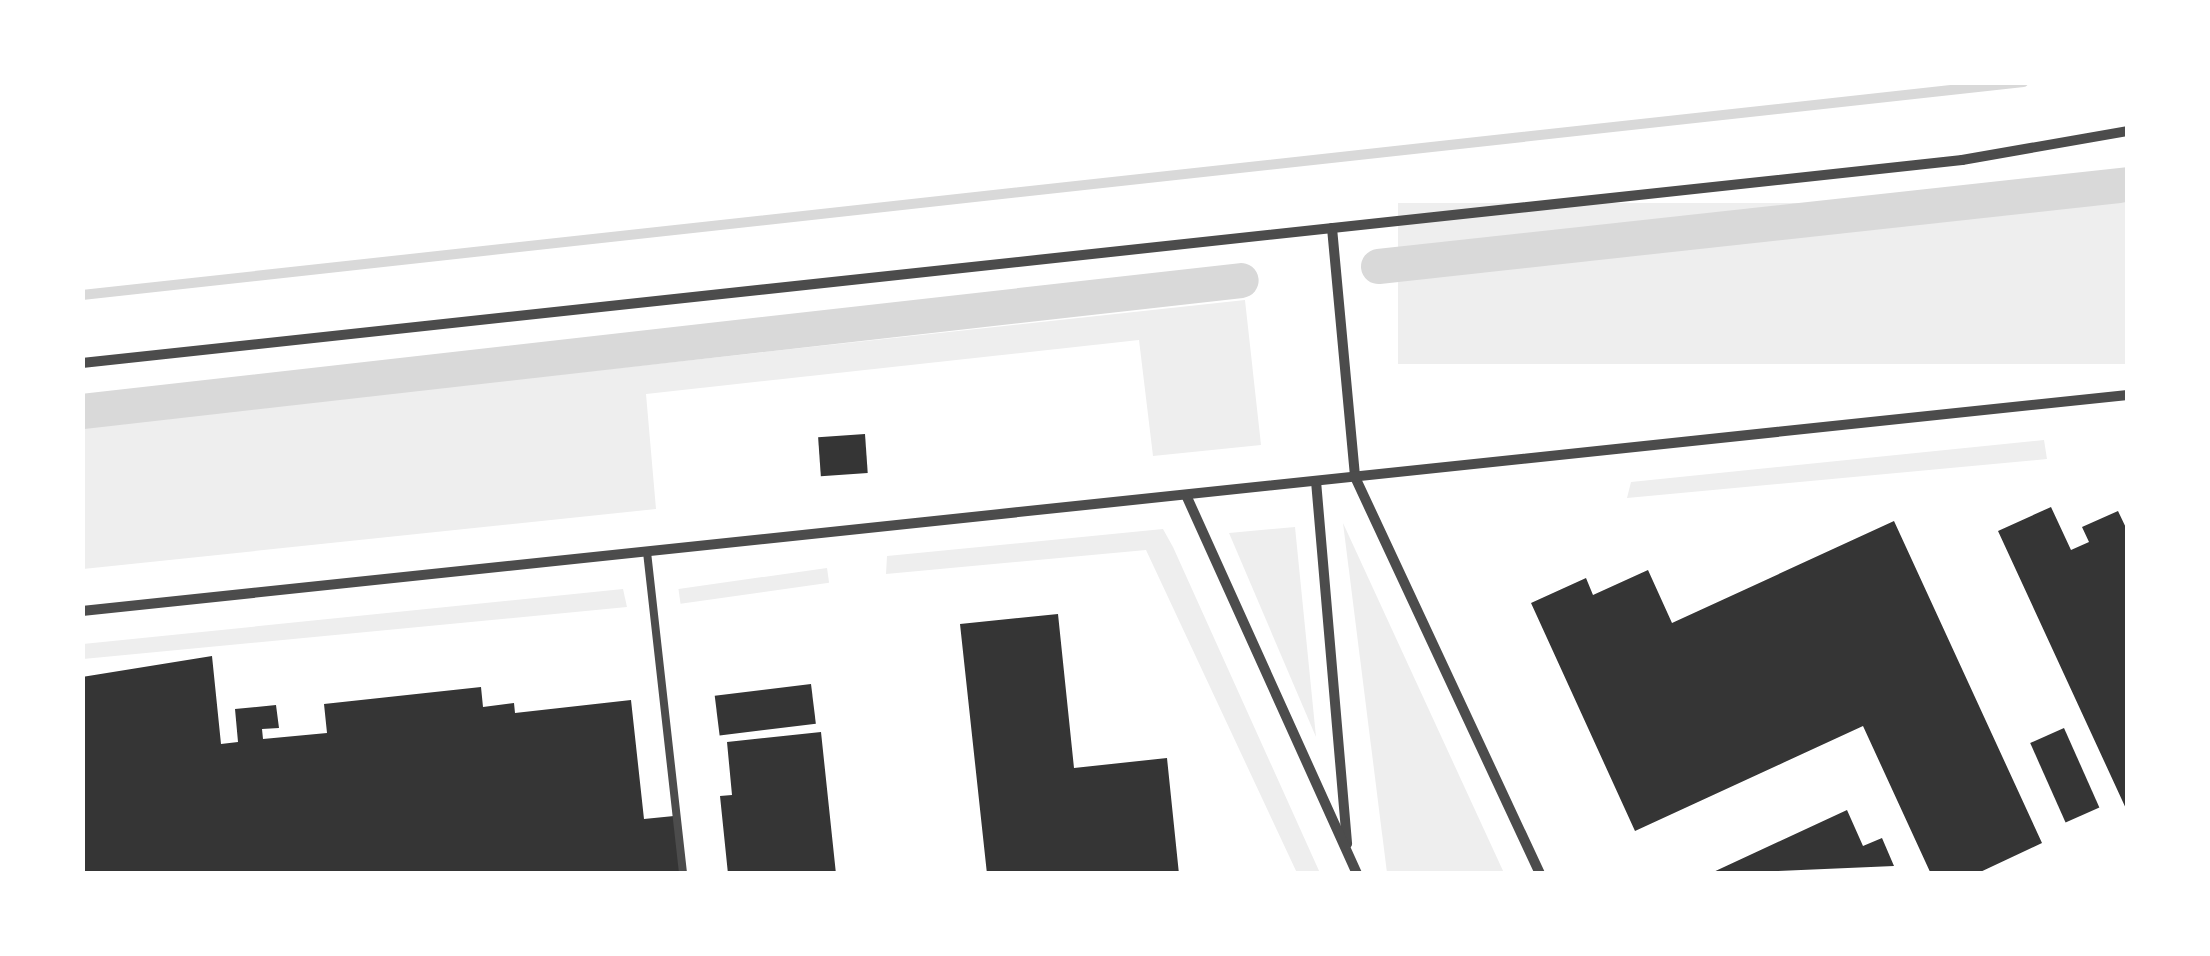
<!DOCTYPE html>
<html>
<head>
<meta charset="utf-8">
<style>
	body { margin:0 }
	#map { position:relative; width:2210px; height:956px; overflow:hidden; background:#fff; font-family:"Fira Sans",sans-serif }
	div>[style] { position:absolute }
	.green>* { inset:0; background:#eee; transform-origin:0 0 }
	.stream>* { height:10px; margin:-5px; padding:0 5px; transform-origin:5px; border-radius:5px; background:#d9d9d9 }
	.canal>* { height:35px; margin:-17.5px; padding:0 17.5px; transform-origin:17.5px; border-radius:17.5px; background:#d9d9d9 }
	.building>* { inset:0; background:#353535; transform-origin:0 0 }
	.service>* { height:8px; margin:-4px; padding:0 4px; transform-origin:4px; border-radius:4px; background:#4c4c4c }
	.minor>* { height:10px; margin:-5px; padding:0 5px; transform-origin:5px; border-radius:5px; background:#4c4c4c }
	span { translate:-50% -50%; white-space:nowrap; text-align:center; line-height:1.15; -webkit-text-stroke:8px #fff; paint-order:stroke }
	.frame { position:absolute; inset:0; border:85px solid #fff; pointer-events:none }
</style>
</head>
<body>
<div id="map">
	<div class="green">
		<div style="left:2127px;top:203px;width:161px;height:729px;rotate:90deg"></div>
		<div style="clip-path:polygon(1245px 300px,1261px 445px,1153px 456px,1139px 340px,646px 394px,656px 509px,83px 569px,83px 426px)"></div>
		<div style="clip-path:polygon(2044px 440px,2047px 459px,1627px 498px,1631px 482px)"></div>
		<div style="clip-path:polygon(1343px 523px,1504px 873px,1387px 873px)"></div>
		<div style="clip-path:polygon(1295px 527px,1316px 737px,1229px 533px)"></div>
		<div style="clip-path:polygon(1163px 529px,1173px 547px,1320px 873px,1297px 873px,1146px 550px,886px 574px,887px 556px)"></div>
		<div style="left:827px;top:568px;width:15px;height:150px;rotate:82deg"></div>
		<div style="clip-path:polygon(623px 589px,627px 607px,83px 659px,83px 644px)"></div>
	</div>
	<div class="stream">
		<div style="left:82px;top:295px;width:1953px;rotate:-6.26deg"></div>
	</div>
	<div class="canal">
		<div style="left:1378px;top:266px;width:754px;rotate:-6.24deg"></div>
		<div style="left:82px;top:411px;width:1166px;rotate:-6.45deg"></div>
	</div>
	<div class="building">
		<div style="left:865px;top:434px;width:39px;height:47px;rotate:86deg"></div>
		<div style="clip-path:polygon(2051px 507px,2071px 550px,2089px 542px,2082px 527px,2118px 511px,2128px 532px,2128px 813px,1998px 531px)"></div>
		<div style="clip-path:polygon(1894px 521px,2042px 843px,1976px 874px,1931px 874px,1863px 726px,1635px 831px,1531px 603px,1586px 578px,1593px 595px,1648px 570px,1672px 623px)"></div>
		<div style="clip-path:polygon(1058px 614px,1074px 768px,1167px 758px,1179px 874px,987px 874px,960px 624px)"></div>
		<div style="clip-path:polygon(212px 656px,221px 744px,238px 742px,235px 709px,276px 705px,279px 728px,262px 729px,263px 739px,327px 733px,324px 704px,481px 687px,483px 707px,514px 703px,515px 713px,631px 700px,644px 819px,674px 816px,680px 874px,82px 874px,82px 677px)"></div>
		<div style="left:811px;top:684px;width:40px;height:97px;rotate:83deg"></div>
		<div style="left:2064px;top:728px;width:87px;height:37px;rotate:66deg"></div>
		<div style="clip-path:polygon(821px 732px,836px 874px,728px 874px,720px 796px,732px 795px,727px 742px)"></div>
		<div style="clip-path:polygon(1847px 810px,1863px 846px,1882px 838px,1894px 866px,1709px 874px)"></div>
	</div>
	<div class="service">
		<div style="left:647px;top:552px;width:324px;rotate:83.6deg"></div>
	</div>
	<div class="minor">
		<div style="left:1332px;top:228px;width:250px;rotate:84.7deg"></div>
		<div style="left:1355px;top:477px;width:438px;rotate:65deg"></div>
		<div style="left:82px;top:363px;width:1891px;rotate:-6.16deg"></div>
		<div style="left:1962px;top:160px;width:169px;rotate:-9.9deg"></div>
		<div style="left:1316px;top:481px;width:364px;rotate:85.1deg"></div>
		<div style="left:1186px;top:495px;width:416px;rotate:65.7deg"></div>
		<div style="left:82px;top:611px;width:2057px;rotate:-6.03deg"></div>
	</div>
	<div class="frame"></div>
</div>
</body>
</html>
